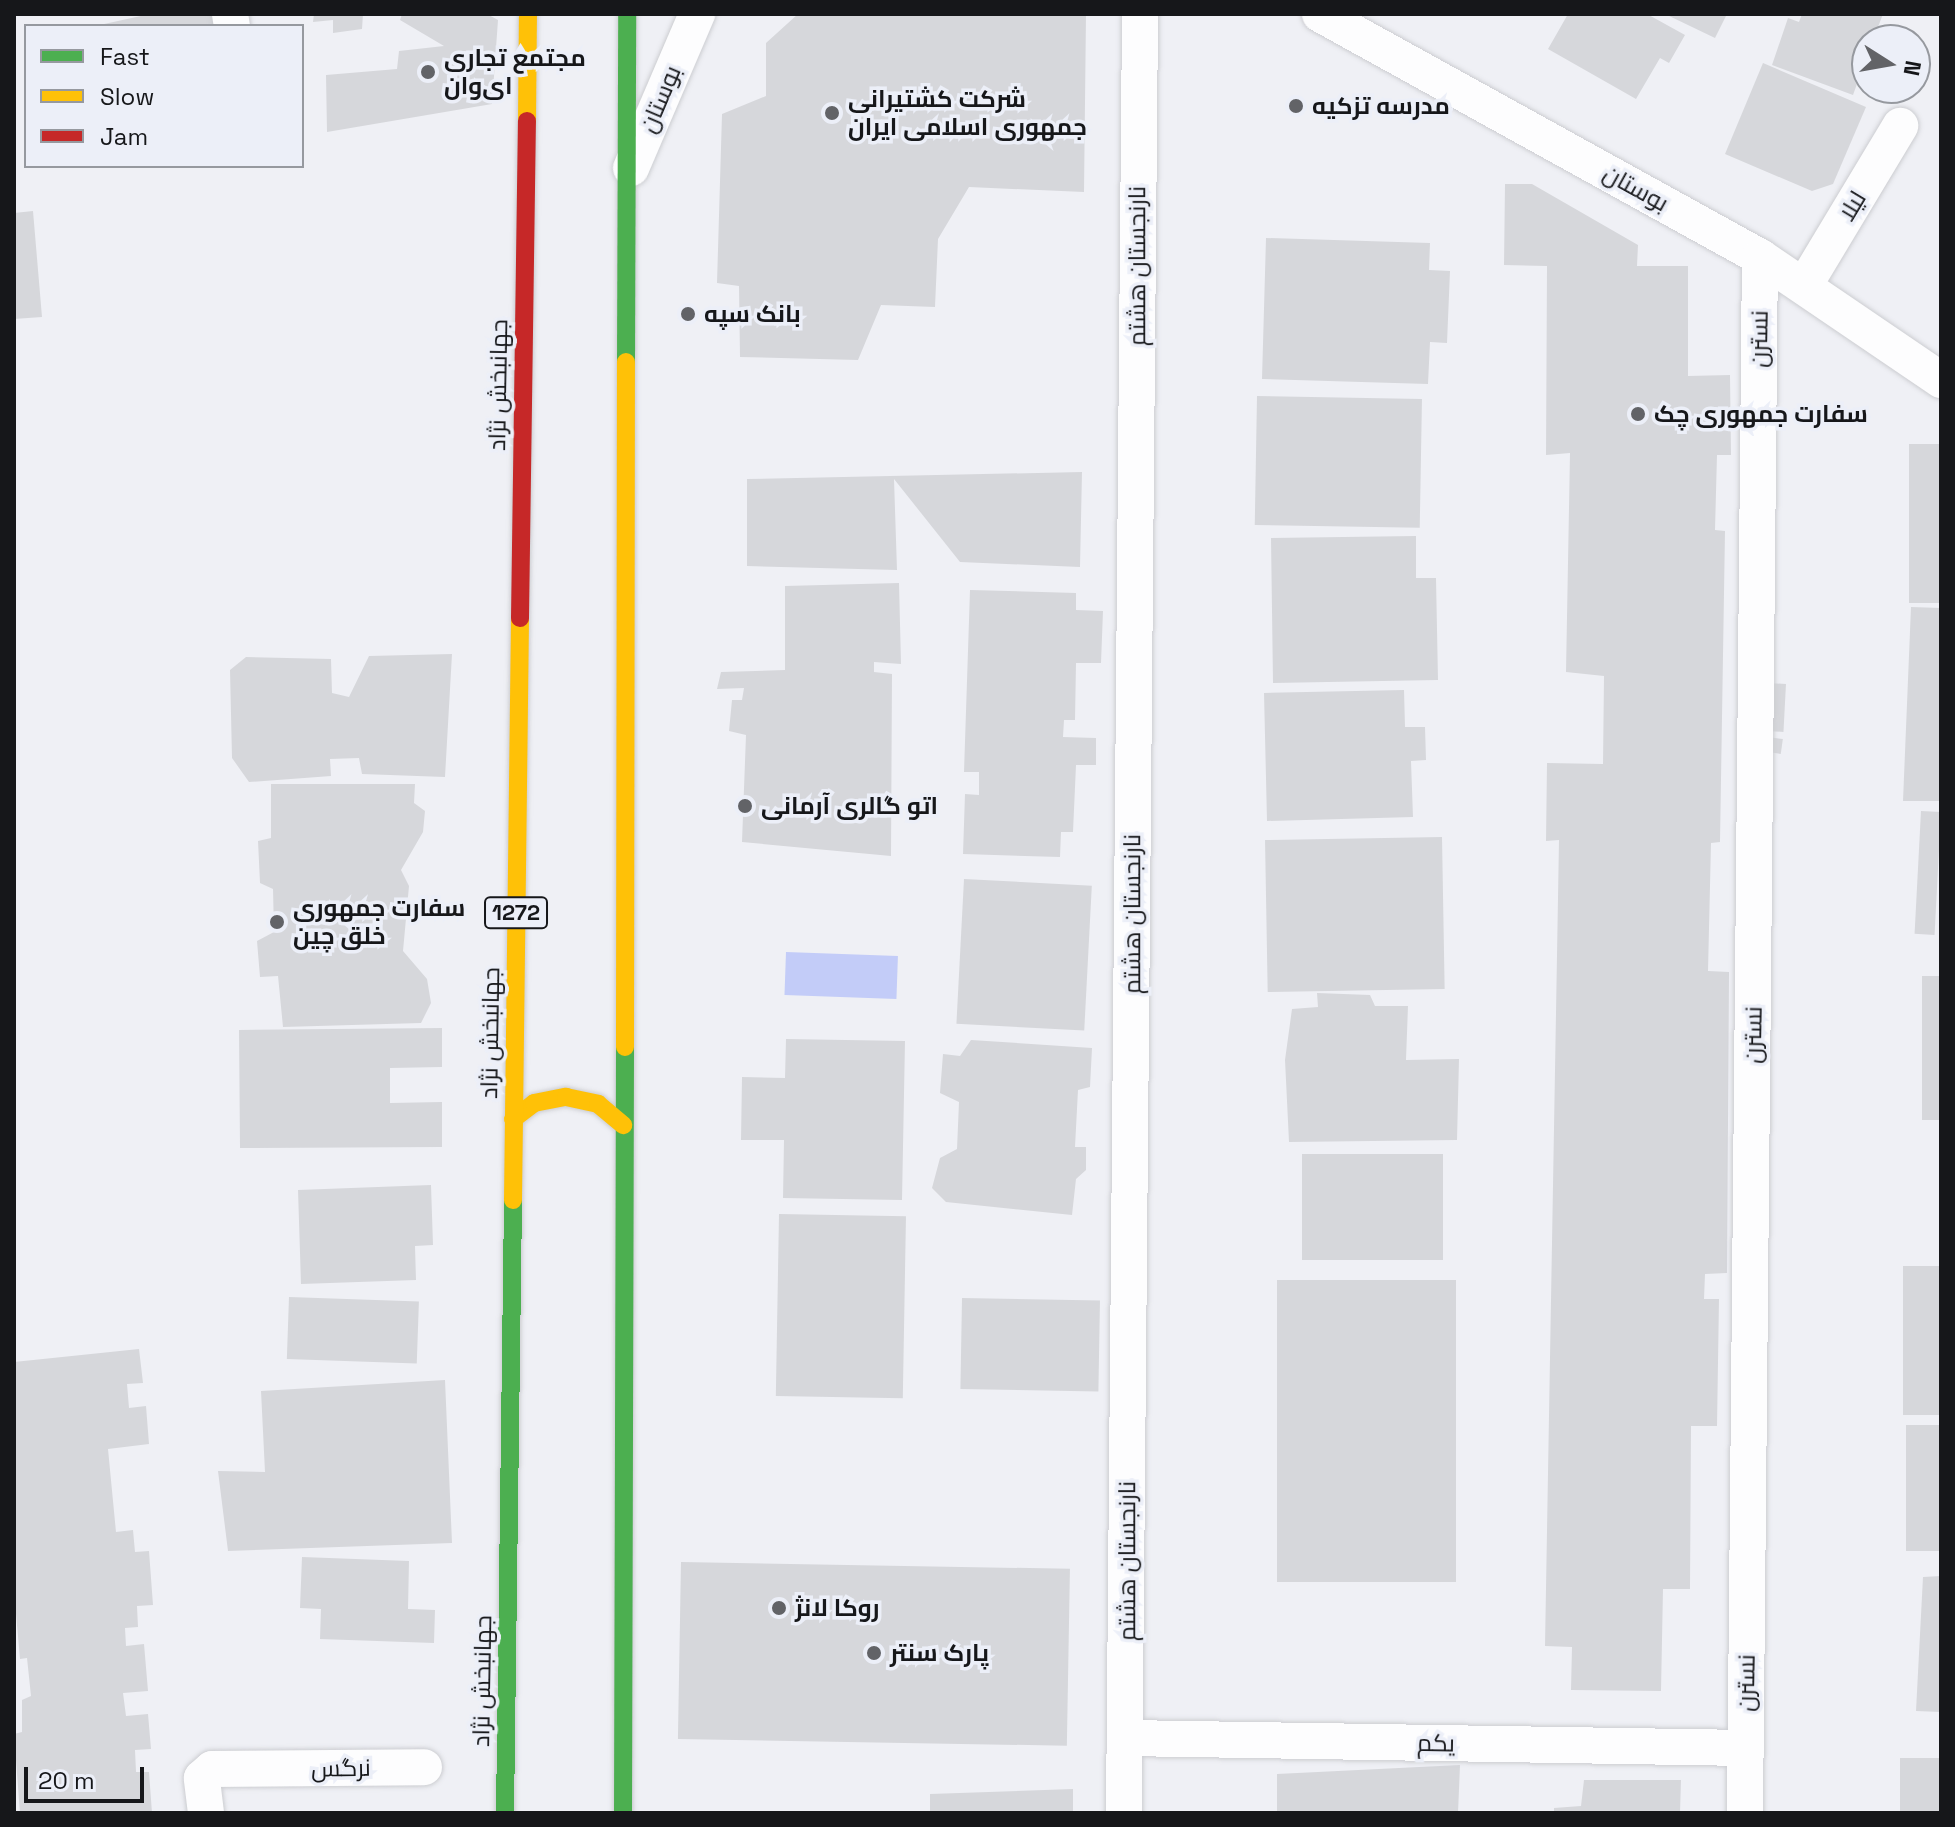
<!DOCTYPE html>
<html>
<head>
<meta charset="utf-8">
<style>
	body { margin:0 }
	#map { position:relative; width:1955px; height:1827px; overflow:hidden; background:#eff0f5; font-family:"Space Grotesk",Cairo,sans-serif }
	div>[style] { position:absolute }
	.water>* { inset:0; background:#c3ccf8; transform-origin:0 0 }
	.building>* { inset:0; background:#d6d7db; transform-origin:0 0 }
	.roads { filter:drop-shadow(0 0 2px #cccdd1) drop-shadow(0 0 2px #cccdd1) }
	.street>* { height:36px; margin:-18px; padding:0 18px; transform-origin:18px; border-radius:18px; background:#fdfdfe }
	.fast>* { height:18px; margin:-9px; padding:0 9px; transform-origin:9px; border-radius:9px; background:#4caf50 }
	.slow>* { height:18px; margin:-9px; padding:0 9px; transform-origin:9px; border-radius:9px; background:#ffc107 }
	.jam>* { height:18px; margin:-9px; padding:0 9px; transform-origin:9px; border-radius:9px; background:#c62828 }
	.dots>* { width:22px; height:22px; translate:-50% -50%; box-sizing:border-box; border:4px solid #eceff8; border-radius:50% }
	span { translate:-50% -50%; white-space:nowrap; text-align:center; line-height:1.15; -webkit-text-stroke:7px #eceff8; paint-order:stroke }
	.shield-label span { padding:2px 6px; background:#eceff8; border:2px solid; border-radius:6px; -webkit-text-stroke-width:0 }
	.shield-label { font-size:22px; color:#16171a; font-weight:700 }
	.poi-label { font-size:24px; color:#16171a; font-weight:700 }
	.left { translate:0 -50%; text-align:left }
	.street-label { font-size:24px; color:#16171a }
	.frame { position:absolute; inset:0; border:16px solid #16171a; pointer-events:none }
	.legend { position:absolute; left:24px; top:24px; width:280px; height:144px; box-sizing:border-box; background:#eceff8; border:2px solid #96999f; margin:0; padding:10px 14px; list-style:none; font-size:24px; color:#16171a }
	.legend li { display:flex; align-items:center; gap:16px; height:40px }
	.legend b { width:40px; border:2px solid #96999f }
	.north { position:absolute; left:1851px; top:24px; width:80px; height:80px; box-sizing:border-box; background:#eceff8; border:2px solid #96999f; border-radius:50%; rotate:101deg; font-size:22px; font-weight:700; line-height:32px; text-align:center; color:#16171a }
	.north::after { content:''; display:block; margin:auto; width:28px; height:36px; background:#626367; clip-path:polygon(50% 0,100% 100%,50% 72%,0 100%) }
	.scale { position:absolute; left:24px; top:1767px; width:120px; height:36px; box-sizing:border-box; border:4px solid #16171a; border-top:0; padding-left:10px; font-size:24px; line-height:28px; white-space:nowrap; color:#16171a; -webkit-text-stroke:6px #eceff8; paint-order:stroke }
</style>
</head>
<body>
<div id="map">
	<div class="water">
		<div style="left:786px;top:952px;width:112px;height:43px;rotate:2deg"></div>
	</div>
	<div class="building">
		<div style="clip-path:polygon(150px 14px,216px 14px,218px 26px,95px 26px)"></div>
		<div style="clip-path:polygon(314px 14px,363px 14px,362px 29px,333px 33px,333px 20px,313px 22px)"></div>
		<div style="clip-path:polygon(402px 14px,487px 14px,498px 20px,492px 104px,327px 132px,326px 75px,397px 69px,399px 51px,444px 46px,400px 20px)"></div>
		<div style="clip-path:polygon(798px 14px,1086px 14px,1084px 192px,969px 187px,938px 239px,935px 307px,881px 305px,858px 360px,740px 357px,739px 286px,717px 283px,722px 114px,766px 96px,766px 43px)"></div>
		<div style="clip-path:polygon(1568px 14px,1647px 14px,1685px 35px,1669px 63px,1660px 58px,1636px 99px,1548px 49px)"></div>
		<div style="clip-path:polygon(1665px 14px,1727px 14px,1715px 38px)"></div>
		<div style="clip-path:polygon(1802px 14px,1883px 14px,1873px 40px,1867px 40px,1867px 56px,1853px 95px,1772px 65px,1788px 18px,1799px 22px)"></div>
		<div style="clip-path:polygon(1763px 63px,1866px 107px,1833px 184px,1812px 191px,1725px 154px)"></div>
		<div style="clip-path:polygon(1505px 184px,1532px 184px,1638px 245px,1637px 266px,1688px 266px,1688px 376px,1730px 375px,1731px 455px,1717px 455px,1715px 530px,1725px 531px,1720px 842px,1711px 843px,1708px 971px,1729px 972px,1727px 1273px,1705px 1274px,1704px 1299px,1719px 1299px,1717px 1426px,1691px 1426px,1690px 1589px,1663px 1589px,1661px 1691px,1571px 1690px,1572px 1647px,1545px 1646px,1559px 840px,1546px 841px,1547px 763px,1603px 764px,1604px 676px,1566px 672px,1570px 453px,1546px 455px,1547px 266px,1504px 265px)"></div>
		<div style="clip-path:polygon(33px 211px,42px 317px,14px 319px,14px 213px)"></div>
		<div style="clip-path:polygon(1266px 238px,1430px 243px,1429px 270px,1450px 271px,1447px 343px,1430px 342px,1428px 384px,1262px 379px)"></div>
		<div style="left:1257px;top:396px;width:165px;height:129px;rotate:1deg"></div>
		<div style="left:1909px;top:444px;width:32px;height:159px"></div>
		<div style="clip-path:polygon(1082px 472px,1080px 567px,960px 562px,894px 479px,897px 570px,747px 566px,747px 479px)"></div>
		<div style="clip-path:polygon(1416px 536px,1416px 578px,1436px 578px,1438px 680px,1273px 683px,1271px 538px)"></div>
		<div style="clip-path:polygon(899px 583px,901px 664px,874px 662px,874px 672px,892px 674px,891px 856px,742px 842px,746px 735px,729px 731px,732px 700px,742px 700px,744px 688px,717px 689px,721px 672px,785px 670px,785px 586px)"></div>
		<div style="clip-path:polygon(970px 590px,1076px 593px,1076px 610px,1103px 611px,1101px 663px,1076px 663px,1075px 720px,1064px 720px,1063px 737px,1096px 738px,1096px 765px,1076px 765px,1073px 832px,1061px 832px,1060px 857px,963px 854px,965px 794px,979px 795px,979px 772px,964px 772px)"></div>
		<div style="clip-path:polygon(1911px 607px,1941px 608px,1941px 801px,1903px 801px)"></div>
		<div style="clip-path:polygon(452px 654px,445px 777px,362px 774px,359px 758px,330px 759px,331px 776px,249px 782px,232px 758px,230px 670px,246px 657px,331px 659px,332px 693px,349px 697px,369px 656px)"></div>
		<div style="left:1768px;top:683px;width:18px;height:48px;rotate:3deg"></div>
		<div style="clip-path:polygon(1404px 690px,1405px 727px,1425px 727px,1426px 760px,1411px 761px,1413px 817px,1267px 821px,1264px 693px)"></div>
		<div style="left:1768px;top:737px;width:15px;height:15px;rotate:8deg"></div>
		<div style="clip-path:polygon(271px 784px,415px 784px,414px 803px,425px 811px,423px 832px,401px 870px,409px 886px,403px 951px,427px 979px,431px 1003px,421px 1023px,283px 1027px,278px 976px,260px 977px,257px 941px,274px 932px,273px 889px,260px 883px,258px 841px,271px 838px)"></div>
		<div style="left:1921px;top:811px;width:20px;height:123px;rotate:3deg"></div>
		<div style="left:1442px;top:837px;width:152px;height:177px;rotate:89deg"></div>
		<div style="left:964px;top:879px;width:128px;height:145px;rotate:3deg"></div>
		<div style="left:1922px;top:976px;width:19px;height:144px"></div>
		<div style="clip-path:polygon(1317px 993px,1370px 995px,1375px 1006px,1408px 1006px,1406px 1060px,1459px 1059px,1457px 1140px,1289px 1142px,1285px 1060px,1292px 1009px,1318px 1007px)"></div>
		<div style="clip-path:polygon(442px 1028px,442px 1067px,390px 1068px,390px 1103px,442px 1102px,442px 1147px,240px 1148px,239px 1030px)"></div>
		<div style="clip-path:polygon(786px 1039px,905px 1041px,902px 1200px,783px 1198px,784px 1140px,741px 1140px,742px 1077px,785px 1078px)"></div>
		<div style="clip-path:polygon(971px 1040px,1092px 1048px,1090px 1087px,1078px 1090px,1075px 1147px,1086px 1147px,1086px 1170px,1076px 1179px,1072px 1215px,946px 1202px,932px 1188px,940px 1158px,957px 1149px,959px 1102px,940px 1093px,943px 1054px,960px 1056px)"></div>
		<div style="left:1302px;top:1154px;width:141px;height:106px"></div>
		<div style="clip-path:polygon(431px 1185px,433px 1245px,415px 1246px,416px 1280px,301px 1284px,298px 1190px)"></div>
		<div style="left:779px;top:1214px;width:127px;height:182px;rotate:1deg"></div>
		<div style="left:1941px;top:1266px;width:149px;height:38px;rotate:90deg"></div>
		<div style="left:1456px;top:1280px;width:302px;height:179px;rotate:90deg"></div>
		<div style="left:289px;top:1297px;width:130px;height:62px;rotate:2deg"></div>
		<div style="left:962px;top:1298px;width:138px;height:91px;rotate:1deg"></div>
		<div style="clip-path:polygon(139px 1349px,143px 1383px,127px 1384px,129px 1408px,146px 1406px,149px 1444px,108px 1449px,116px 1532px,133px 1530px,135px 1552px,149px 1551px,153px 1605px,137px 1606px,138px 1627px,125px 1628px,126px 1646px,144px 1644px,148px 1691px,123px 1693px,126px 1716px,148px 1714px,151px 1749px,135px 1750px,136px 1772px,149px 1772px,152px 1813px,20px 1813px,14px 1734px,22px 1732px,22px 1700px,31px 1696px,27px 1658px,20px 1659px,14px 1591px,14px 1362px)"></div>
		<div style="clip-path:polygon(445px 1380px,452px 1543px,228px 1551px,218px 1471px,265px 1472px,261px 1391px)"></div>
		<div style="left:1941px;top:1425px;width:126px;height:35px;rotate:90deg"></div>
		<div style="clip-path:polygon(302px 1557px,409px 1561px,408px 1609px,435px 1610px,434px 1643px,320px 1639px,321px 1609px,300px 1608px)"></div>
		<div style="left:681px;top:1562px;width:389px;height:177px;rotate:1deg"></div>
		<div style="clip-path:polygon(1941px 1576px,1941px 1712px,1916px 1711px,1923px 1577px)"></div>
		<div style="left:1941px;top:1758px;width:55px;height:41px;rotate:90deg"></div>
		<div style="clip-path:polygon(1460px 1765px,1458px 1813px,1277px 1813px,1277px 1774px)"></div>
		<div style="clip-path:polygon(1584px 1780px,1681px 1780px,1680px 1813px,1554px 1813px,1554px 1808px,1581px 1806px)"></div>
		<div style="clip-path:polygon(1073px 1789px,1073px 1813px,930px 1813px,930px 1794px)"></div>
	</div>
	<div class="roads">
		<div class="street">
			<div style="left:230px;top:14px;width:12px;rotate:81deg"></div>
			<div style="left:1320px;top:14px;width:503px;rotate:28.91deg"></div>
			<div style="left:1760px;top:257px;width:219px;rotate:34.2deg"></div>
			<div style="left:631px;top:168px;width:168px;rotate:-66.8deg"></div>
			<div style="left:1804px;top:286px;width:187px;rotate:-59deg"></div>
			<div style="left:1125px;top:1738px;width:621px;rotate:0.92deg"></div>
			<div style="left:206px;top:1813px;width:35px;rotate:-97deg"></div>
			<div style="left:202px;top:1778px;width:13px;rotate:-42deg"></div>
			<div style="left:212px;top:1769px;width:212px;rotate:-0.5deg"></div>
			<div style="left:1124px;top:1813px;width:1799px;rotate:-89.49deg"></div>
			<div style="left:1745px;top:1813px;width:1556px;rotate:-89.45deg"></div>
		</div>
		<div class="fast">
			<div style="left:626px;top:362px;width:348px;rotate:-89.8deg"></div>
			<div style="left:505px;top:1813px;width:613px;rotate:-89.25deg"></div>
			<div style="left:623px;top:1813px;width:766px;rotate:-89.85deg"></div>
		</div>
		<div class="slow">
			<div style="left:527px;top:121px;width:107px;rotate:-89.5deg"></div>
			<div style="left:625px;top:1047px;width:685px;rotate:-89.92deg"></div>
			<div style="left:513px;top:1119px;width:26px;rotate:-37deg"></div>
			<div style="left:534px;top:1103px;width:33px;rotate:-11deg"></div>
			<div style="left:566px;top:1097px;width:33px;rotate:12deg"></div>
			<div style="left:598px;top:1104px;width:33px;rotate:40deg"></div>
			<div style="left:513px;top:1200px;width:582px;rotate:-89.31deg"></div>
		</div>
		<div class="jam">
			<div style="left:520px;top:618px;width:497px;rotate:-89.2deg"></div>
		</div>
	</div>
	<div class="dots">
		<div style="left:428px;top:72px;background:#626367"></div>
		<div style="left:1296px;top:106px;background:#626367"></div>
		<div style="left:832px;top:113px;background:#626367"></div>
		<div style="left:688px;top:314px;background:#626367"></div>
		<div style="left:1638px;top:414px;background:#626367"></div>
		<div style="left:745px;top:806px;background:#626367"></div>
		<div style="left:277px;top:922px;background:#626367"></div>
		<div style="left:779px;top:1608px;background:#626367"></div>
		<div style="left:874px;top:1653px;background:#626367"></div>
	</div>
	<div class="shield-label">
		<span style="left:516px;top:913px">1272</span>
	</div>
	<div class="poi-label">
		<span class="left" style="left:444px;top:72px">مجتمع تجاری<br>ای‌وان</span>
		<span class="left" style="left:848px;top:113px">شرکت کشتیرانی<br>جمهوری اسلامی ایران</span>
		<span class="left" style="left:1312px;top:106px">مدرسه تزکیه</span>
		<span class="left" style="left:704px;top:314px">بانک سپه</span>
		<span class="left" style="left:1654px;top:414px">سفارت جمهوری چک</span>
		<span class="left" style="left:761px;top:806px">اتو گالری آرمانی</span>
		<span class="left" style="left:293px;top:922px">سفارت جمهوری<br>خلق چین</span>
		<span class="left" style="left:795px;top:1608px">روکا لانژ</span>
		<span class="left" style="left:890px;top:1653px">پارک سنتر</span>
	</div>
	<div class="street-label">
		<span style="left:660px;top:99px;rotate:-67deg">بوستان</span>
		<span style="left:1636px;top:188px;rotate:29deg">بوستان</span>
		<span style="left:1852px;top:206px;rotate:-59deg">لیلا</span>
		<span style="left:1137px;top:266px;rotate:-90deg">نارنجستان هشتم</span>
		<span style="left:1759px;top:339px;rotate:-89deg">نسترن</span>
		<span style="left:498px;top:385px;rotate:-89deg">جهانبخش نژاد</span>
		<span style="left:1132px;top:914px;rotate:-90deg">نارنجستان هشتم</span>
		<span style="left:490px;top:1033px;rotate:-89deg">جهانبخش نژاد</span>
		<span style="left:1753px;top:1035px;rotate:-89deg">نسترن</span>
		<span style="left:1127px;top:1561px;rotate:-90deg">نارنجستان هشتم</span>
		<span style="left:482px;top:1681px;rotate:-89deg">جهانبخش نژاد</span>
		<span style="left:1746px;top:1683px;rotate:-89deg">نسترن</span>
		<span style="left:1436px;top:1743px;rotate:1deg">یکم</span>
		<span style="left:341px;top:1768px;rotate:-1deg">نرگس</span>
	</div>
	<div class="frame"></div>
	<ul class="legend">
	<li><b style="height:10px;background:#4caf50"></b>Fast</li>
	<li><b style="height:10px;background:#ffc107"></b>Slow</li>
	<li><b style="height:10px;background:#c62828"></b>Jam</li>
	</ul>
	<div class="north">N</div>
	<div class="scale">20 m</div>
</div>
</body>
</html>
